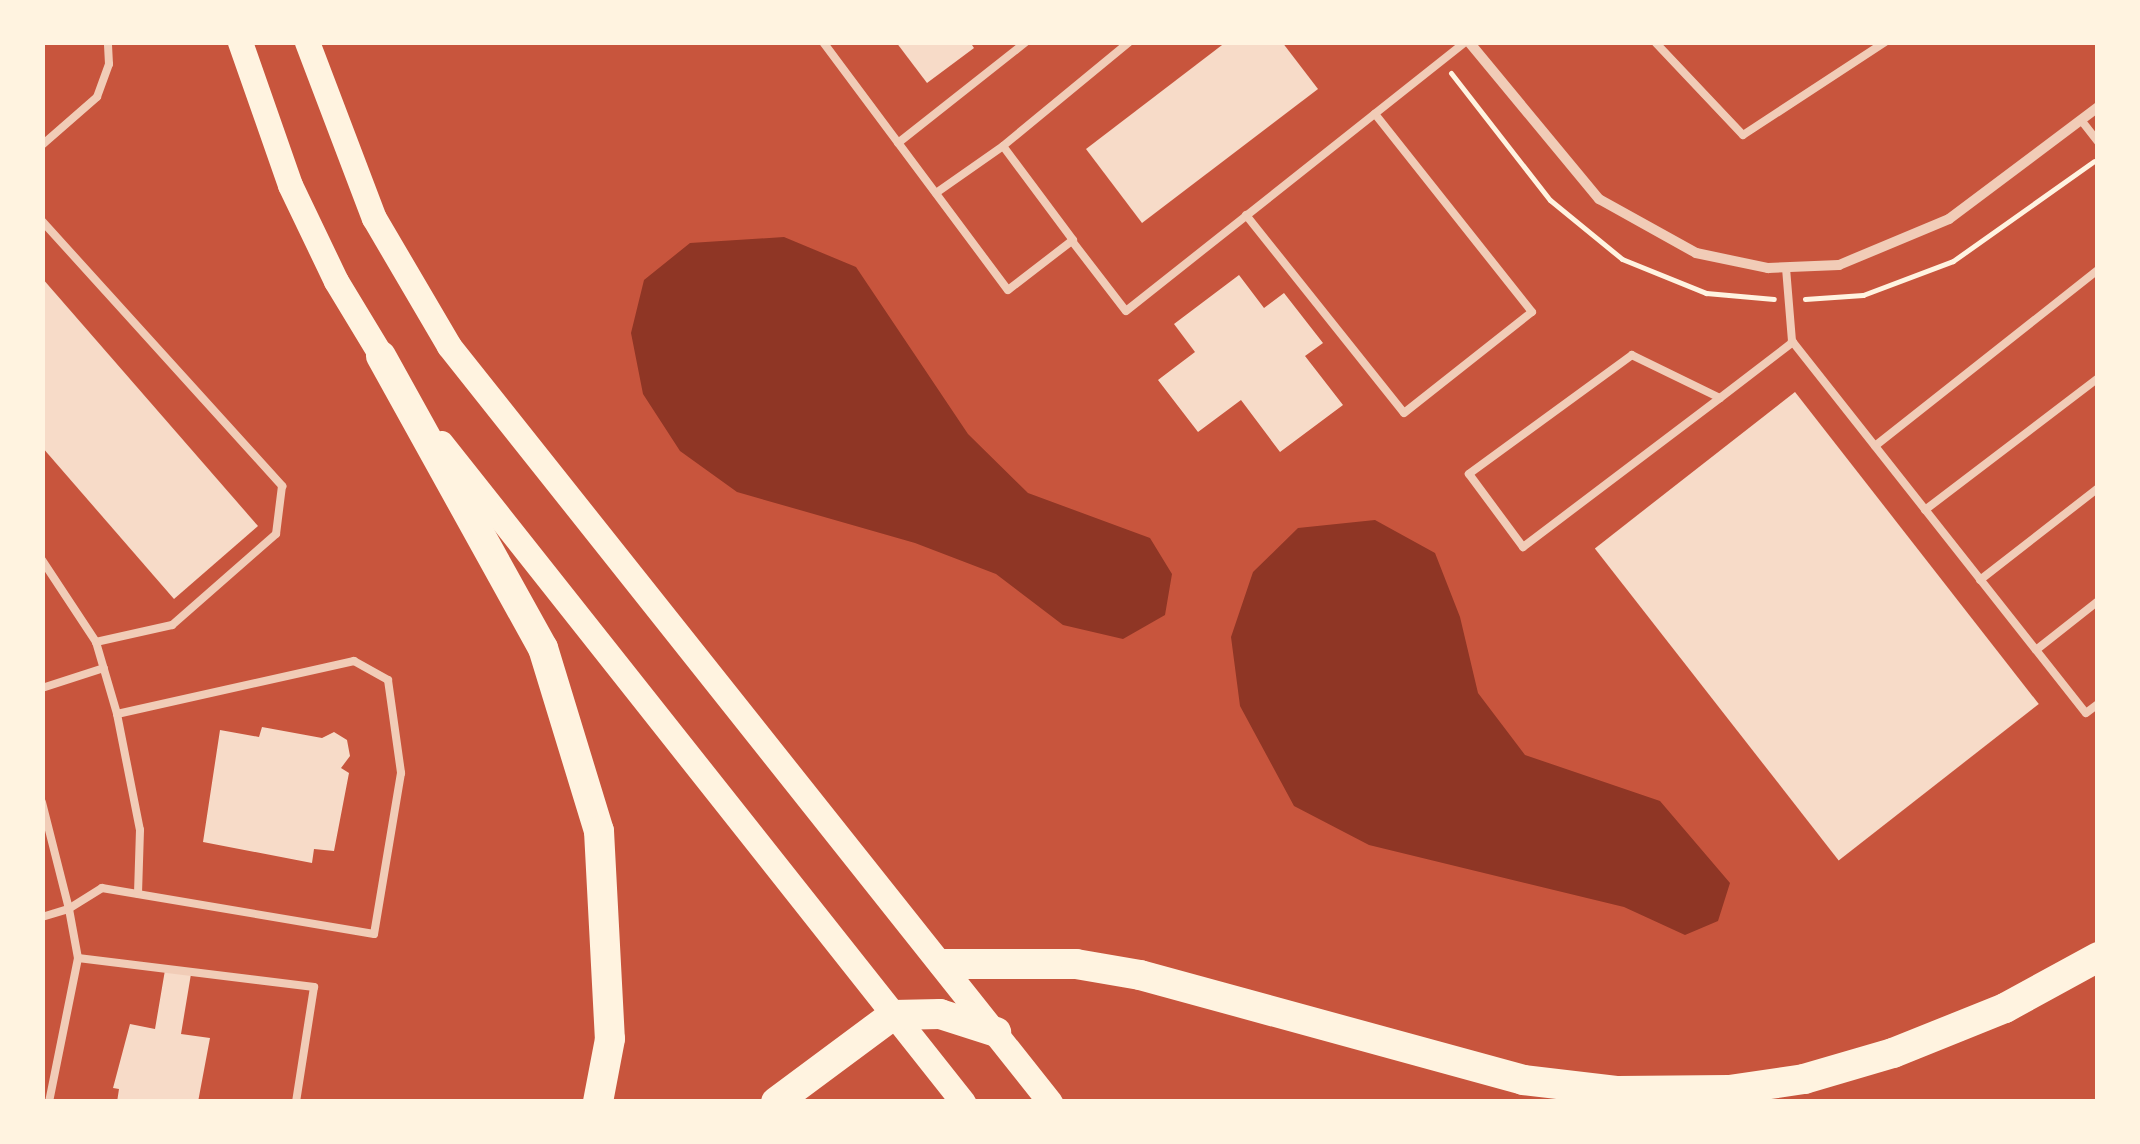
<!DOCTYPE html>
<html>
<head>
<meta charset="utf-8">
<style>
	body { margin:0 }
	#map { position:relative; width:2140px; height:1144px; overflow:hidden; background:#c8553d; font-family:Lora,serif }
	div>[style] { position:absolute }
	.water>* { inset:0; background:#8f3625 }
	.building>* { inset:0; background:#f7dbc8; transform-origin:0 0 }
	.path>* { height:5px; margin:-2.5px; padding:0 2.5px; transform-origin:2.5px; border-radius:2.5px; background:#fff3e0 }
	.service>* { height:8px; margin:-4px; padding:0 4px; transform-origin:4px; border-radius:4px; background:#f1ccb7 }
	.minor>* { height:10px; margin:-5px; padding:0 5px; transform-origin:5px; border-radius:5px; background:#f1ccb7 }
	.primary>* { height:25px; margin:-12.5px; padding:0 12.5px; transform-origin:12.5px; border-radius:12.5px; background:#fff3e0 }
	.motorway>* { height:30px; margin:-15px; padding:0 15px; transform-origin:15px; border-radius:15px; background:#fff3e0 }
	span { translate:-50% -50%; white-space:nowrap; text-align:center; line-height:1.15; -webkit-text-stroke:10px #fff3e0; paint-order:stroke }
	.frame { position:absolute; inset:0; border:45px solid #fff3e0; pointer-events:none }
</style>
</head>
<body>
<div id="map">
	<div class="water">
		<div style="clip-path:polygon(784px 237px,856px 267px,968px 434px,1028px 493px,1150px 538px,1172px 574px,1165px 615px,1123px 639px,1063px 625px,996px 574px,915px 543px,737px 492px,680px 451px,643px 394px,631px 333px,644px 280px,690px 243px)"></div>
		<div style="clip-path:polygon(1375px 520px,1435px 553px,1460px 617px,1478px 693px,1525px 755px,1660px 801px,1730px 883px,1718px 921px,1685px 935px,1624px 907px,1369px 845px,1294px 806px,1240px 706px,1231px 637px,1253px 572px,1298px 528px)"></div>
	</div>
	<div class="building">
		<div style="clip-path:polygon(896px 42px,970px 42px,974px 48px,927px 83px)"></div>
		<div style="clip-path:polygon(1226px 42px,1282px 42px,1318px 89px,1142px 223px,1086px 149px)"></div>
		<div style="clip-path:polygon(1239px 275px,1264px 308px,1284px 293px,1323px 343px,1305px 356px,1343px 405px,1280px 452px,1241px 400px,1198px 432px,1158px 380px,1195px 352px,1174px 324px)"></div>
		<div style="clip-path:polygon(42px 278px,258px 526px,174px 599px,42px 447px)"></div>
		<div style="left:1795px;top:392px;width:396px;height:254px;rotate:52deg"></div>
		<div style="clip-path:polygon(262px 727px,322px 738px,334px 732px,347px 740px,350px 756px,341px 768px,349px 773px,334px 851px,314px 849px,312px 863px,203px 842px,220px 730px,259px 737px)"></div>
		<div style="clip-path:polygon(165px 970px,191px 974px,181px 1034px,210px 1038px,198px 1102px,117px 1102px,119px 1089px,113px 1088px,130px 1024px,155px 1029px)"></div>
	</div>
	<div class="path">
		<div style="left:1451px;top:73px;width:161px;rotate:52.1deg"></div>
		<div style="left:1550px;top:200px;width:93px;rotate:39.3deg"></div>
		<div style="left:1622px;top:259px;width:91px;rotate:22deg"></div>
		<div style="left:1706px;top:293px;width:68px;rotate:5deg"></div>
		<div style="left:1805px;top:299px;width:58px;rotate:-3.9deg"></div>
		<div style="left:1863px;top:295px;width:96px;rotate:-20.7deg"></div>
		<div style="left:1953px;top:261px;width:173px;rotate:-35.3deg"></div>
	</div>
	<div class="service">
		<div style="left:823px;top:42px;width:309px;rotate:53.3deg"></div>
		<div style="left:1008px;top:290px;width:82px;rotate:-37.6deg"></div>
		<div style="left:1073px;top:240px;width:117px;rotate:-126.7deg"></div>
		<div style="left:1003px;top:146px;width:163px;rotate:-39.5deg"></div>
		<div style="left:1655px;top:42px;width:128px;rotate:46.6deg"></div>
		<div style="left:1743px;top:135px;width:170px;rotate:-33.2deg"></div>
		<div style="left:2081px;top:120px;width:28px;rotate:52deg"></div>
		<div style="left:898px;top:143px;width:163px;rotate:-38.3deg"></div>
		<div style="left:42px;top:145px;width:73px;rotate:-41.1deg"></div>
		<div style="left:97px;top:97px;width:35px;rotate:-70deg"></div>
		<div style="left:109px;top:64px;width:22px;rotate:-93deg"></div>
		<div style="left:936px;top:193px;width:82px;rotate:-35deg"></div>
		<div style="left:1246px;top:215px;width:253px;rotate:51.4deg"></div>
		<div style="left:1404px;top:413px;width:163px;rotate:-38.3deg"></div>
		<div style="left:1532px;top:312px;width:253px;rotate:-128.4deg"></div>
		<div style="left:42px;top:221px;width:358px;rotate:47.8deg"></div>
		<div style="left:282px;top:486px;width:48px;rotate:97.1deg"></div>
		<div style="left:276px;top:534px;width:138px;rotate:138.8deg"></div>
		<div style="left:172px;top:625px;width:78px;rotate:167.4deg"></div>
		<div style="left:96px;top:642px;width:75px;rotate:73.7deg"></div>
		<div style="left:117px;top:714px;width:243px;rotate:-12.6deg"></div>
		<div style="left:354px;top:661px;width:39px;rotate:29deg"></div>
		<div style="left:388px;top:680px;width:94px;rotate:82deg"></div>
		<div style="left:401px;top:773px;width:163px;rotate:99.5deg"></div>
		<div style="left:374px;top:934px;width:276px;rotate:-170.4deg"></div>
		<div style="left:102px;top:888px;width:39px;rotate:148deg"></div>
		<div style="left:69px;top:909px;width:110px;rotate:-104.2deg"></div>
		<div style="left:1072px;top:241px;width:88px;rotate:52.4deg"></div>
		<div style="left:1126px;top:311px;width:434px;rotate:-38.4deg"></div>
		<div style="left:1786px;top:268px;width:73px;rotate:85.3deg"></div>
		<div style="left:1792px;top:341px;width:474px;rotate:51.7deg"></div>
		<div style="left:2086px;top:713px;width:15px;rotate:-37deg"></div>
		<div style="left:1720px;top:398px;width:98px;rotate:-154deg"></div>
		<div style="left:1632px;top:355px;width:202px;rotate:143.9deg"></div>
		<div style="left:1469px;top:474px;width:91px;rotate:53.5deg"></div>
		<div style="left:1523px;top:547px;width:247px;rotate:-37.1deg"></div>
		<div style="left:1720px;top:398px;width:92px;rotate:-37.5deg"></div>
		<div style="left:1875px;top:446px;width:284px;rotate:-38.3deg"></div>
		<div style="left:1925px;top:510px;width:218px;rotate:-37.3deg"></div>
		<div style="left:42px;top:560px;width:98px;rotate:56.6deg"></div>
		<div style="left:1980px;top:580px;width:150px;rotate:-37.9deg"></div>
		<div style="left:2036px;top:650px;width:79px;rotate:-38.3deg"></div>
		<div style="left:42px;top:688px;width:65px;rotate:-17.9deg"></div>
		<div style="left:117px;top:714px;width:118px;rotate:78.8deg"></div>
		<div style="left:140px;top:830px;width:64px;rotate:91.8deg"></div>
		<div style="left:42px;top:917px;width:28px;rotate:-17deg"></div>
		<div style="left:69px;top:909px;width:50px;rotate:79.6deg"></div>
		<div style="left:78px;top:958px;width:238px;rotate:7deg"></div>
		<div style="left:314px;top:987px;width:116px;rotate:98.9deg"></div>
		<div style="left:49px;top:1102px;width:147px;rotate:-78.6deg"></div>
	</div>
	<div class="minor">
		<div style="left:1469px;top:42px;width:204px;rotate:50.4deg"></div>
		<div style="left:1599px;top:199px;width:111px;rotate:29.1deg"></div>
		<div style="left:1696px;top:253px;width:74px;rotate:11.8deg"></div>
		<div style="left:1768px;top:268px;width:71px;rotate:-2.4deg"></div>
		<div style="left:1839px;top:265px;width:119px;rotate:-22.7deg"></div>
		<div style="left:1949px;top:219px;width:186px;rotate:-36.9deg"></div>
	</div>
	<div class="primary">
		<div style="left:240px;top:42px;width:151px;rotate:70.7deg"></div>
		<div style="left:290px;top:185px;width:106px;rotate:64.4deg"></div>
		<div style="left:336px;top:281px;width:104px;rotate:58.8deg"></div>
		<div style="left:307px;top:42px;width:188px;rotate:69.2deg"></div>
		<div style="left:374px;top:218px;width:148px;rotate:59.6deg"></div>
		<div style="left:449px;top:346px;width:966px;rotate:51.52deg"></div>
		<div style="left:441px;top:443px;width:841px;rotate:51.62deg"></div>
	</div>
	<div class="motorway">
		<div style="left:381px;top:356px;width:334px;rotate:61deg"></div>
		<div style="left:543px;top:648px;width:191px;rotate:73deg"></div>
		<div style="left:599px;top:831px;width:208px;rotate:87deg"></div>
		<div style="left:610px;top:1039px;width:64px;rotate:100.8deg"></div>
		<div style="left:944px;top:964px;width:132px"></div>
		<div style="left:1076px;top:964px;width:65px;rotate:9.8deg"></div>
		<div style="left:1140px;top:975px;width:397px;rotate:15.3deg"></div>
		<div style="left:1523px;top:1080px;width:96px;rotate:6.6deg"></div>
		<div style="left:1618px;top:1091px;width:111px;rotate:-0.5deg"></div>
		<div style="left:1729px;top:1090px;width:76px;rotate:-8.3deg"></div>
		<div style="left:1804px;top:1079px;width:93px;rotate:-16.3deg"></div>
		<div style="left:1893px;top:1053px;width:121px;rotate:-21.9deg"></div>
		<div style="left:2005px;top:1008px;width:106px;rotate:-28.7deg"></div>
		<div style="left:776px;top:1102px;width:146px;rotate:-36.6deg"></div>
		<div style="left:893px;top:1015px;width:47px;rotate:-1.2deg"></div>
		<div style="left:940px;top:1014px;width:59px;rotate:17.8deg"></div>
	</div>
	<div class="frame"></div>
</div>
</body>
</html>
